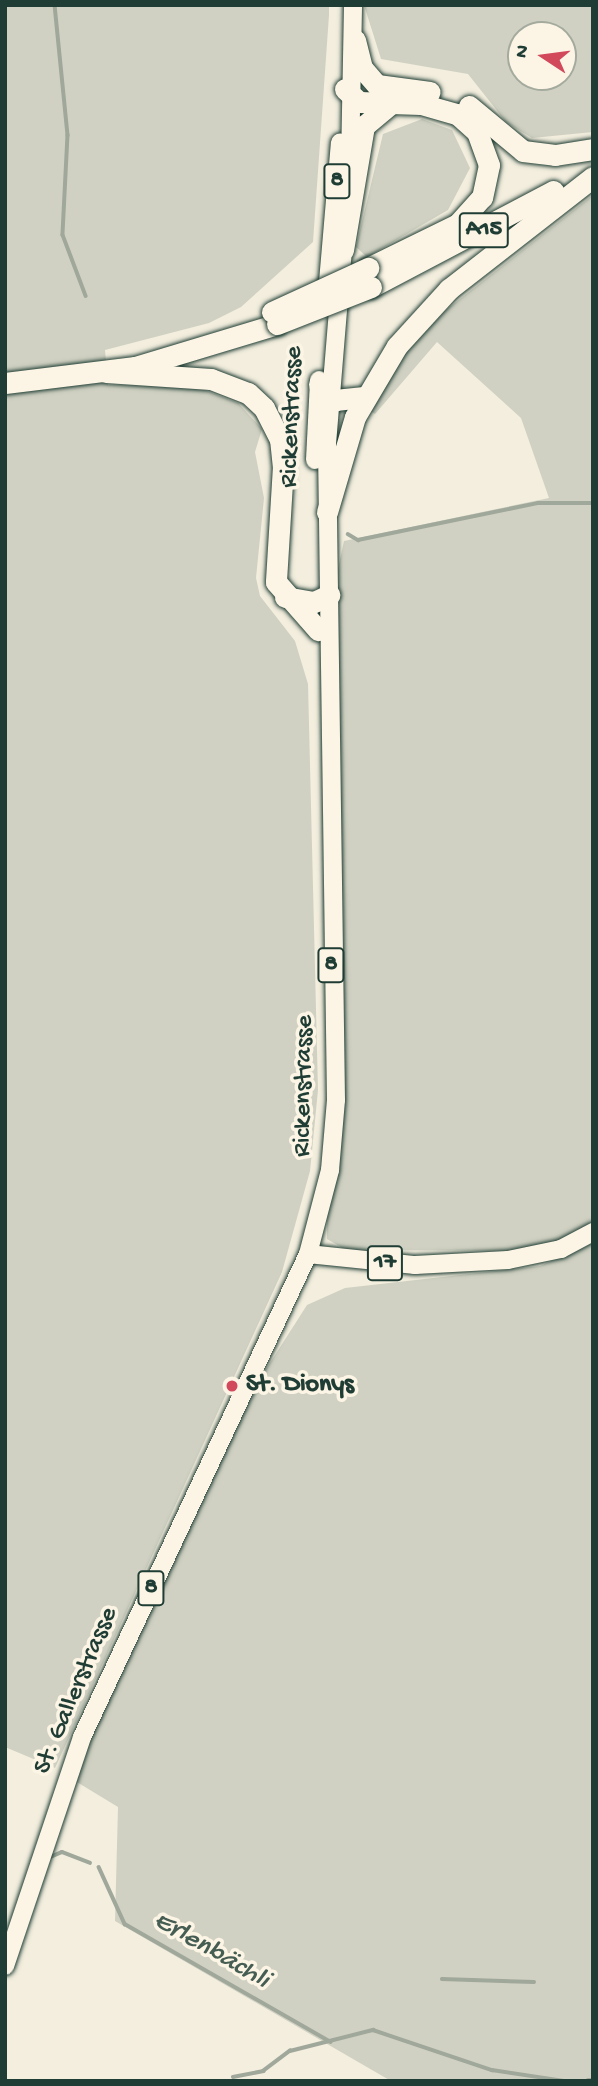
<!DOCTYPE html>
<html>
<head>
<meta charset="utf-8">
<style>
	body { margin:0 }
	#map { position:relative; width:598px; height:2086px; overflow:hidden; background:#f3eede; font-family:"Gochi Hand",sans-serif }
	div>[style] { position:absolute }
	.green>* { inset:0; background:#d0d1c2 }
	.stream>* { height:3.5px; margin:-1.75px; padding:0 1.75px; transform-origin:1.75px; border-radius:1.75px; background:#a0a89b }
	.roads { filter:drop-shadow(0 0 2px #1f3d34) drop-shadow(0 0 2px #1f3d34) }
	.major>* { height:18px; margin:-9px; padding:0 9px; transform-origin:9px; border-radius:9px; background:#fcf5e5 }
	.highway>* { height:21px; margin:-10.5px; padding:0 10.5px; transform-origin:10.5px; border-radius:10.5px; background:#fcf5e5 }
	.bridges { filter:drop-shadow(0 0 2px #1f3d34) drop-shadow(0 0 2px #1f3d34) }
	.highway-bridge>* { height:21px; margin:-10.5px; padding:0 10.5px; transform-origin:10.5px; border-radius:10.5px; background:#fcf5e5 }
	.dots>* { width:19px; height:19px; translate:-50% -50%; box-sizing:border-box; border:4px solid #fcf5e5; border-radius:50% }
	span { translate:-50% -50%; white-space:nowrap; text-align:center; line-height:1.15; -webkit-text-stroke:7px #fcf5e5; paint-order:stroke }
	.shield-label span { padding:2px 5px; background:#fcf5e5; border:2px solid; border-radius:5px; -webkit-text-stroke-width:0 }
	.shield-label { font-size:24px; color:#1f3d34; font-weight:700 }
	.street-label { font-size:26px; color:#1f3d34 }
	.poi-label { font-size:26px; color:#1f3d34; font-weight:700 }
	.left { translate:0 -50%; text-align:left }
	.water-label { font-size:28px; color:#465d53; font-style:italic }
	.frame { position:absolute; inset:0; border:7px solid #1f3d34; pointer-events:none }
	.north { position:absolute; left:507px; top:21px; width:70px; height:70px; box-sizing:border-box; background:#fcf5e5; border:2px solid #a4ab9e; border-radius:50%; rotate:283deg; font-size:19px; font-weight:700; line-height:28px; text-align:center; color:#1f3d34 }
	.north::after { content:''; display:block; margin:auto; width:24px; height:32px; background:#d1495b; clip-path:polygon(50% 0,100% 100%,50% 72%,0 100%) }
</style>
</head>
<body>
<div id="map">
	<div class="green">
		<div style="clip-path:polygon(5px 5px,329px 5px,329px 15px,313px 242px,241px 307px,209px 323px,105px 350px,108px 385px,194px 386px,238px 403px,262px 429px,255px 452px,264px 498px,256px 578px,260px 596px,295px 641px,308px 684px,318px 1090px,310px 1171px,282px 1272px,55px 1768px,5px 1747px)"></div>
		<div style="clip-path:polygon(evenodd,364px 5px,593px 5px,593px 132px,532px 138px,506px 122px,468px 74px,381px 59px,364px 5px,521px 35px,563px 35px,563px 77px,521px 77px,521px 35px)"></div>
		<div style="clip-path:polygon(422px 119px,452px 130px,470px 168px,448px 210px,367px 257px,356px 247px,383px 134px)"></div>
		<div style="clip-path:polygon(593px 195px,592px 1224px,536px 1251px,346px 1250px,327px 1239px,327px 1215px,334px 587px,344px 541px,549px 498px,521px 418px,437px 342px,375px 414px,367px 409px,423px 328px)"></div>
		<div style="clip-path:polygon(593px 1243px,593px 2081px,391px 2081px,115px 1921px,118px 1807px,67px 1776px,254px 1388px,307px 1305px,345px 1288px,540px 1266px)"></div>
	</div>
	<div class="stream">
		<div style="left:55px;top:5px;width:131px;rotate:84.3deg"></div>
		<div style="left:68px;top:135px;width:100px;rotate:92.9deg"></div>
		<div style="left:63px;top:235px;width:65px;rotate:69.3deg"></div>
		<div style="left:348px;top:534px;width:12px;rotate:31deg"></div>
		<div style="left:358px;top:540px;width:184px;rotate:-11.6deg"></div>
		<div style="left:538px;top:503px;width:55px"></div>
		<div style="left:48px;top:1858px;width:15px;rotate:-23deg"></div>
		<div style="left:62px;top:1852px;width:30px;rotate:21deg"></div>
		<div style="left:99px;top:1867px;width:63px;rotate:65.5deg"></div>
		<div style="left:125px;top:1924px;width:237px;rotate:29.8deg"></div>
		<div style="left:442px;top:1979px;width:92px;rotate:1.9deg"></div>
		<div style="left:233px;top:2077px;width:31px;rotate:-11deg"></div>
		<div style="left:263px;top:2071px;width:34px;rotate:-37deg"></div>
		<div style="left:290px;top:2051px;width:86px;rotate:-14.2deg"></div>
		<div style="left:373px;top:2030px;width:126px;rotate:18.6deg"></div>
		<div style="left:492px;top:2070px;width:74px;rotate:8.6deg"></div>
		<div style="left:588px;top:2080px;width:5px"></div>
	</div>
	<div class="roads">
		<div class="major">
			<div style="left:350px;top:163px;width:158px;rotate:-88.9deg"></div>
			<div style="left:328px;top:282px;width:140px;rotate:-85.1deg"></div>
			<div style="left:315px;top:460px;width:80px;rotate:-87.1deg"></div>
			<div style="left:308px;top:1254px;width:108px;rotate:5.9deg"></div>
			<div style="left:415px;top:1265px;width:93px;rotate:-3.1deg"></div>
			<div style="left:508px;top:1260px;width:54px;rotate:-11.7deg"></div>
			<div style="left:561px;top:1249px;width:36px;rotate:-28deg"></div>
			<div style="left:5px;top:1966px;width:242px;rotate:-71.4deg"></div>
			<div style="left:82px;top:1737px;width:533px;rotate:-64.92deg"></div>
			<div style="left:308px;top:1254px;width:87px;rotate:-75.3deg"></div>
			<div style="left:330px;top:1170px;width:70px;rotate:-85.1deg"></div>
			<div style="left:336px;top:1100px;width:656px;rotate:-90.79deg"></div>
			<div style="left:327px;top:444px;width:206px;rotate:-85.3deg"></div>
		</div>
		<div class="highway">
			<div style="left:355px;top:40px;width:29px;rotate:76deg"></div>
			<div style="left:362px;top:68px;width:23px;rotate:49deg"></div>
			<div style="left:377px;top:85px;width:53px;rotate:7.5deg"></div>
			<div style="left:345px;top:89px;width:19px;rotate:43deg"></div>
			<div style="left:359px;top:102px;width:62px;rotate:1.8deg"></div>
			<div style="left:421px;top:104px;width:37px;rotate:16deg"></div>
			<div style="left:457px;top:114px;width:27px;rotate:42deg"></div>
			<div style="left:477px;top:132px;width:35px;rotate:70deg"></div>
			<div style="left:489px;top:165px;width:33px;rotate:102deg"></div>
			<div style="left:482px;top:197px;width:36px;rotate:132deg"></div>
			<div style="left:458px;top:224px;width:100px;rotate:153.9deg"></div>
			<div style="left:469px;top:106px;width:70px;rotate:39.8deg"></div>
			<div style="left:523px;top:151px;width:32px;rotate:7deg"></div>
			<div style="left:555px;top:155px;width:38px;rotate:-9deg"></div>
			<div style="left:343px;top:250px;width:126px;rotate:-80.4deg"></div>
			<div style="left:364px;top:126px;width:34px;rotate:-40deg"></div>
			<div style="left:371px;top:287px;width:206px;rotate:-27.8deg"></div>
			<div style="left:106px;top:372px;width:105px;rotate:3.8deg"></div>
			<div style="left:211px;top:379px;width:40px;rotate:21deg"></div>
			<div style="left:248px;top:393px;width:22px;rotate:43deg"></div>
			<div style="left:264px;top:408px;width:35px;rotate:63deg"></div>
			<div style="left:280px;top:439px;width:27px;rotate:84deg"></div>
			<div style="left:283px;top:466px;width:116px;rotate:93.5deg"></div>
			<div style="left:276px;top:582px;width:64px;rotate:48.8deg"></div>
			<div style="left:5px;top:383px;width:131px;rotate:-7deg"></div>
			<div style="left:135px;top:367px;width:148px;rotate:-16.8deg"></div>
			<div style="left:319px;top:384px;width:23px;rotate:45deg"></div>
			<div style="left:335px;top:400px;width:29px;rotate:-6deg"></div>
			<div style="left:327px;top:512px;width:99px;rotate:-73.6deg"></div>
			<div style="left:355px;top:417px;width:82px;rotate:-59.4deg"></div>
			<div style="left:397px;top:346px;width:77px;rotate:-47.6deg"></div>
			<div style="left:449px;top:289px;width:182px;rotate:-37.9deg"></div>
			<div style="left:285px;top:597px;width:29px;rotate:10deg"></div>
			<div style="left:314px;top:602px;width:17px;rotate:-25deg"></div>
		</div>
	</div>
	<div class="bridges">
		<div class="highway-bridge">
			<div style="left:272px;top:312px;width:106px;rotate:-24.6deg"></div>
			<div style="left:277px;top:324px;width:101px;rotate:-21.5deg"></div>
		</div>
	</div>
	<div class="dots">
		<div style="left:232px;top:1386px;background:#d1495b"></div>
	</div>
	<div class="shield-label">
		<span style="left:337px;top:181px">8</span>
		<span style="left:484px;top:230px">A15</span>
		<span style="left:331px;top:965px">8</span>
		<span style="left:385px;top:1263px">17</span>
		<span style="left:151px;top:1588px">8</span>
	</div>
	<div class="street-label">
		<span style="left:293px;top:417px;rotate:-88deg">Rickenstrasse</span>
		<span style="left:305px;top:1086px;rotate:-89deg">Rickenstrasse</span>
		<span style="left:77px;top:1691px;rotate:-67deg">St. Gallerstrasse</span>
	</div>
	<div class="poi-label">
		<span class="left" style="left:246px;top:1386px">St. Dionys</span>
	</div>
	<div class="water-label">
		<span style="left:211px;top:1951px;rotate:30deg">Erlenbächli</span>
	</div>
	<div class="frame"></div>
	<div class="north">N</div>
</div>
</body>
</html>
